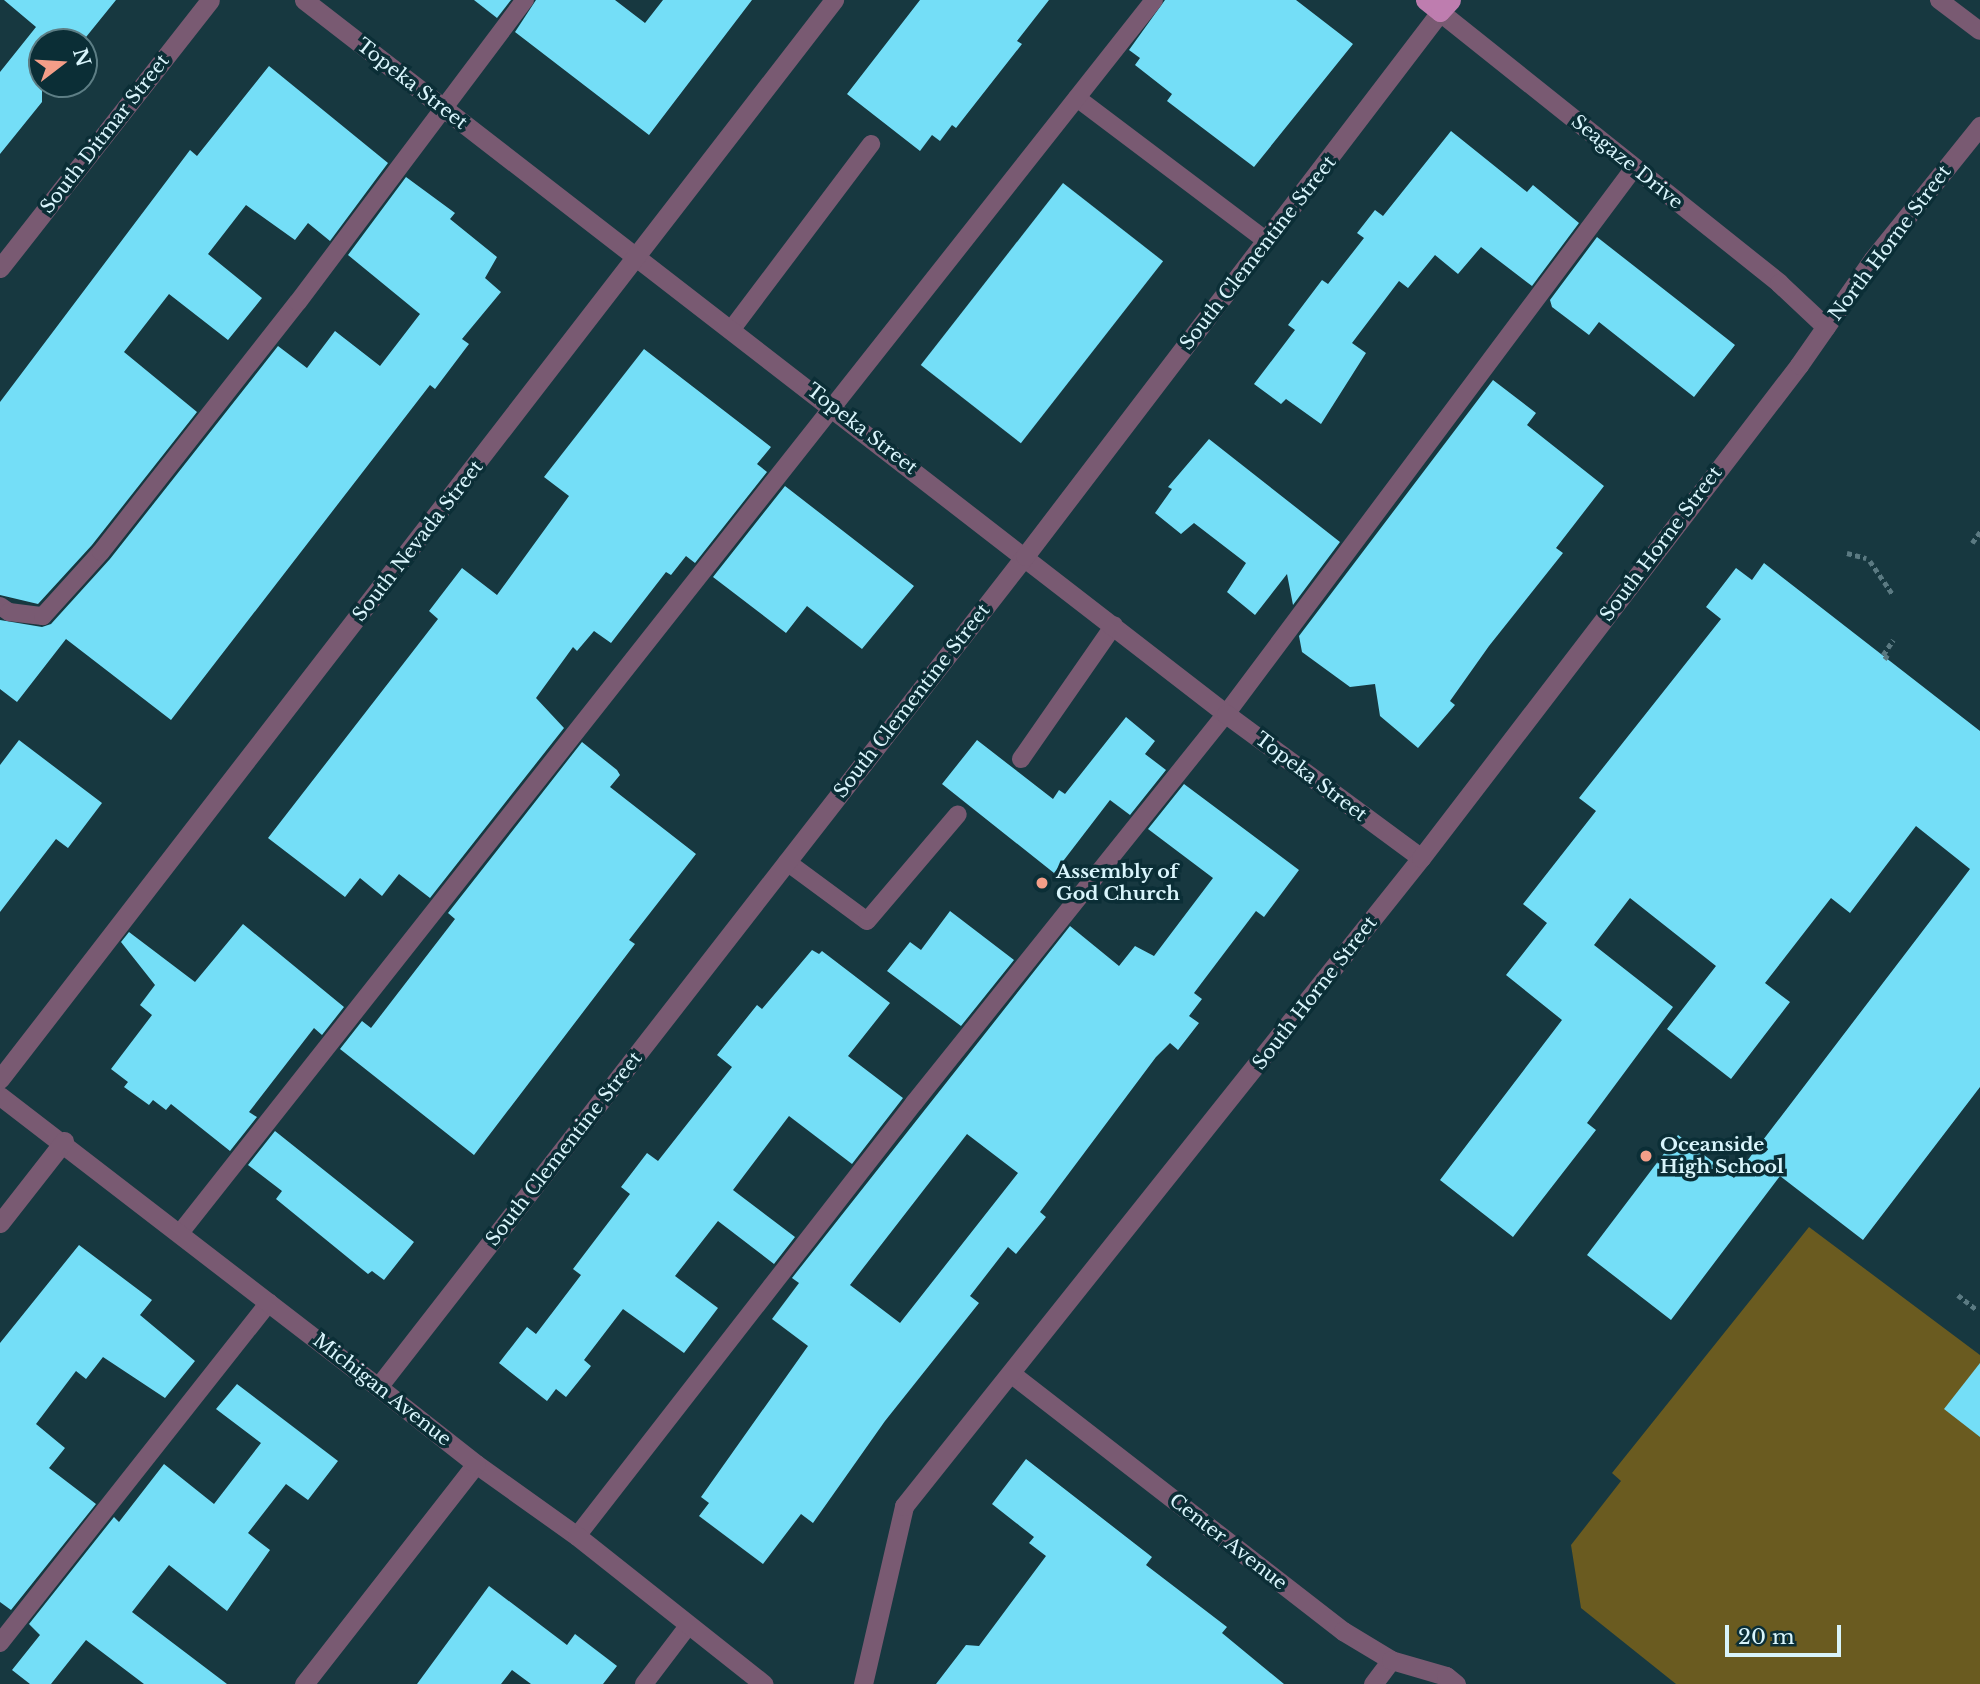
<!DOCTYPE html>
<html>
<head>
<meta charset="utf-8">
<style>
	body { margin:0 }
	#map { position:relative; width:1980px; height:1684px; overflow:hidden; background:#173840; font-family:"Libre Baskerville",serif }
	div>[style] { position:absolute }
	.green>* { inset:0; background:#6a5b20 }
	.building>* { inset:0; background:#74def7; transform-origin:0 0 }
	.path>* { height:4.5px; margin-top:-2.25px; transform-origin:0; background:repeating-linear-gradient(90deg,#5b7a82 0 5px,transparent 0 8.5px) }
	.service>* { height:18px; margin:-9px; padding:0 9px; transform-origin:9px; border-radius:9px; background:#795a72 }
	.minor>* { height:19px; margin:-9.5px; padding:0 9.5px; transform-origin:9.5px; border-radius:9.5px; background:#795a72 }
	.tertiary>* { height:19px; margin:-9.5px; padding:0 9.5px; transform-origin:9.5px; border-radius:9.5px; background:#795a72 }
	.primary>* { height:19px; margin:-9.5px; padding:0 9.5px; transform-origin:9.5px; border-radius:9.5px; background:#be7daf }
	.dots>* { width:19px; height:19px; translate:-50% -50%; box-sizing:border-box; border:4px solid #0b2e36; border-radius:50% }
	span { translate:-50% -50%; white-space:nowrap; text-align:center; line-height:1.15; -webkit-text-stroke:7px #0b2e36; paint-order:stroke }
	.street-label { font-size:19px; color:#d9f5fc }
	.poi-label { font-size:19px; color:#d9f5fc; font-weight:700 }
	.left { translate:0 -50%; text-align:left }
	.north { position:absolute; left:28px; top:28px; width:70px; height:70px; box-sizing:border-box; background:#0b2e36; border:2px solid #5d7e85; border-radius:50%; rotate:73deg; font-size:19px; font-weight:700; line-height:28px; text-align:center; color:#d9f5fc }
	.north::after { content:''; display:block; margin:auto; width:24px; height:32px; background:#f49e88; clip-path:polygon(50% 0,100% 100%,50% 72%,0 100%) }
	.scale { position:absolute; left:1725px; top:1625px; width:116px; height:32px; box-sizing:border-box; border:4px solid #d9f5fc; border-top:0; padding-left:9px; font-size:21px; line-height:24px; white-space:nowrap; color:#d9f5fc; -webkit-text-stroke:5px #0b2e36; paint-order:stroke }
</style>
</head>
<body>
<div id="map">
	<div class="green">
		<div style="clip-path:polygon(1809px 1227px,1980px 1355px,1980px 1684px,1676px 1684px,1581px 1608px,1571px 1545px,1621px 1481px,1612px 1473px)"></div>
	</div>
	<div class="building">
		<div style="clip-path:polygon(4px 0,116px 0,82px 42px,42px 42px,42px 102px,0 154px,0 72px,36px 27px)"></div>
		<div style="clip-path:polygon(474px 0,511px 0,497px 18px)"></div>
		<div style="clip-path:polygon(536px 0,615px 0,645px 23px,663px 0,752px 0,649px 135px,515px 32px)"></div>
		<div style="clip-path:polygon(920px 0,1049px 0,1017px 41px,1022px 44px,956px 128px,952px 125px,940px 141px,932px 135px,920px 151px,847px 94px)"></div>
		<div style="clip-path:polygon(1165px 0,1296px 0,1353px 44px,1254px 167px,1167px 101px,1172px 94px,1135px 65px,1140px 58px,1129px 50px)"></div>
		<div style="clip-path:polygon(269px 66px,388px 163px,330px 241px,308px 223px,295px 240px,246px 205px,208px 254px,262px 298px,228px 340px,169px 294px,124px 352px,197px 412px,92px 545px,38px 604px,0 595px,0 402px,190px 150px,197px 156px)"></div>
		<div style="clip-path:polygon(1451px 131px,1527px 192px,1533px 185px,1579px 223px,1532px 286px,1481px 247px,1458px 274px,1435px 255px,1408px 288px,1399px 281px,1352px 343px,1366px 353px,1321px 424px,1286px 399px,1281px 404px,1254px 384px,1295px 330px,1288px 325px,1322px 280px,1328px 284px,1364px 238px,1357px 233px,1375px 210px,1383px 216px)"></div>
		<div style="clip-path:polygon(406px 177px,455px 213px,450px 219px,497px 257px,485px 278px,501px 292px,462px 339px,469px 344px,435px 389px,430px 385px,171px 720px,66px 639px,17px 702px,0 689px,0 620px,42px 627px,51px 624px,110px 559px,278px 346px,307px 368px,335px 331px,380px 366px,420px 314px,348px 255px)"></div>
		<div style="left:1063px;top:183px;width:127px;height:231px;rotate:38deg"></div>
		<div style="clip-path:polygon(1597px 237px,1735px 345px,1694px 397px,1599px 322px,1589px 335px,1552px 307px,1550px 300px)"></div>
		<div style="clip-path:polygon(644px 349px,771px 447px,757px 464px,767px 472px,695px 563px,686px 556px,671px 575px,666px 572px,611px 643px,594px 631px,577px 651px,573px 647px,536px 698px,564px 728px,430px 898px,399px 874px,382px 896px,360px 878px,345px 897px,268px 838px,438px 619px,429px 611px,462px 568px,497px 595px,569px 496px,544px 477px)"></div>
		<div style="clip-path:polygon(1493px 380px,1536px 413px,1527px 425px,1604px 486px,1556px 548px,1563px 553px,1489px 646px,1450px 701px,1455px 705px,1418px 748px,1380px 716px,1375px 684px,1350px 687px,1302px 652px,1299px 636px)"></div>
		<div style="clip-path:polygon(1209px 439px,1340px 542px,1293px 605px,1287px 574px,1255px 615px,1227px 592px,1246px 563px,1194px 523px,1181px 534px,1155px 513px,1172px 489px,1168px 487px)"></div>
		<div style="clip-path:polygon(785px 486px,914px 586px,862px 649px,807px 606px,786px 633px,713px 577px)"></div>
		<div style="clip-path:polygon(1764px 563px,1980px 731px,1980px 1087px,1863px 1240px,1780px 1176px,1671px 1320px,1587px 1255px,1678px 1135px,1734px 1178px,1970px 869px,1916px 826px,1850px 913px,1831px 898px,1765px 983px,1790px 1002px,1731px 1079px,1667px 1029px,1716px 966px,1630px 898px,1594px 945px,1673px 1007px,1587px 1123px,1596px 1130px,1513px 1237px,1440px 1180px,1562px 1020px,1506px 975px,1547px 923px,1523px 904px,1596px 811px,1579px 798px,1721px 619px,1706px 607px,1736px 568px,1752px 580px)"></div>
		<div style="clip-path:polygon(1126px 717px,1155px 741px,1145px 754px,1166px 770px,1130px 815px,1110px 800px,1054px 873px,942px 784px,977px 740px,1053px 799px,1059px 790px,1065px 794px)"></div>
		<div style="clip-path:polygon(19px 740px,102px 803px,68px 848px,56px 839px,0 912px,0 765px)"></div>
		<div style="clip-path:polygon(582px 742px,617px 770px,620px 775px,610px 787px,696px 854px,629px 940px,635px 944px,474px 1155px,340px 1049px,362px 1021px,371px 1028px,455px 919px,448px 913px)"></div>
		<div style="clip-path:polygon(evenodd,1184px 784px,1299px 870px,1264px 917px,1256px 911px,1194px 993px,1202px 999px,1189px 1016px,1199px 1023px,1178px 1050px,1170px 1043px,1156px 1057px,1040px 1212px,1046px 1217px,1016px 1254px,1008px 1247px,970px 1296px,979px 1303px,885px 1421px,813px 1523px,801px 1514px,763px 1564px,699px 1516px,709px 1503px,701px 1497px,808px 1346px,772px 1319px,799px 1283px,792px 1278px,1070px 926px,1119px 966px,1135px 946px,1154px 956px,1213px 878px,1148px 829px,1184px 784px,967px 1134px,1018px 1173px,900px 1323px,850px 1285px,967px 1134px)"></div>
		<div style="clip-path:polygon(950px 911px,1014px 960px,961px 1026px,887px 971px,910px 942px,921px 950px)"></div>
		<div style="clip-path:polygon(243px 924px,344px 1007px,322px 1035px,314px 1028px,249px 1112px,257px 1117px,230px 1151px,171px 1104px,166px 1110px,153px 1100px,149px 1105px,124px 1087px,128px 1082px,111px 1069px,152px 1015px,140px 1005px,155px 985px,121px 942px,129px 932px,195px 982px)"></div>
		<div style="clip-path:polygon(812px 950px,819px 954px,822px 951px,890px 1003px,848px 1056px,903px 1098px,852px 1164px,789px 1116px,733px 1190px,795px 1237px,774px 1264px,718px 1221px,675px 1276px,718px 1308px,684px 1353px,623px 1309px,584px 1360px,591px 1366px,566px 1397px,556px 1389px,547px 1401px,499px 1363px,527px 1327px,536px 1334px,581px 1275px,573px 1269px,630px 1194px,621px 1187px,647px 1153px,658px 1161px,732px 1067px,717px 1055px,757px 1005px,762px 1009px)"></div>
		<div style="clip-path:polygon(275px 1131px,414px 1242px,384px 1280px,372px 1271px,368px 1274px,276px 1199px,282px 1191px,248px 1165px)"></div>
		<div style="clip-path:polygon(79px 1245px,152px 1300px,140px 1315px,195px 1361px,165px 1398px,103px 1357px,86px 1379px,76px 1371px,36px 1424px,65px 1448px,49px 1468px,96px 1504px,11px 1610px,0 1602px,0 1343px)"></div>
		<div style="clip-path:polygon(1980px 1363px,1980px 1437px,1944px 1409px)"></div>
		<div style="clip-path:polygon(237px 1384px,338px 1461px,308px 1500px,286px 1484px,248px 1533px,270px 1550px,227px 1611px,169px 1565px,132px 1612px,227px 1684px,144px 1684px,86px 1640px,51px 1684px,30px 1684px,12px 1670px,40px 1635px,29px 1624px,114px 1517px,119px 1522px,164px 1464px,214px 1504px,261px 1443px,216px 1409px)"></div>
		<div style="clip-path:polygon(1026px 1459px,1152px 1557px,1146px 1565px,1227px 1627px,1222px 1633px,1284px 1684px,936px 1684px,966px 1645px,979px 1646px,1046px 1556px,1029px 1543px,1034px 1537px,992px 1504px)"></div>
		<div style="clip-path:polygon(489px 1586px,567px 1645px,575px 1634px,617px 1666px,603px 1684px,531px 1684px,512px 1670px,501px 1684px,417px 1684px)"></div>
	</div>
	<div class="path">
		<div style="left:1972px;top:543px;width:14px;rotate:-54deg"></div>
		<div style="left:1847px;top:553px;width:20px;rotate:15deg"></div>
		<div style="left:1870px;top:561px;width:42px;rotate:55.6deg"></div>
		<div style="left:1888px;top:659px;width:6px;rotate:-141deg"></div>
		<div style="left:1883px;top:655px;width:18px;rotate:-56deg"></div>
		<div style="left:1958px;top:1295px;width:23px;rotate:38deg"></div>
	</div>
	<div class="service">
		<div style="left:1939px;top:0;width:51px;rotate:37.1deg"></div>
		<div style="left:1077px;top:98px;width:238px;rotate:37deg"></div>
		<div style="left:731px;top:330px;width:233px;rotate:-53deg"></div>
		<div style="left:0;top:606px;width:11px;rotate:34deg"></div>
		<div style="left:9px;top:612px;width:34px;rotate:7deg"></div>
		<div style="left:43px;top:616px;width:86px;rotate:-47.8deg"></div>
		<div style="left:101px;top:552px;width:318px;rotate:-51.8deg"></div>
		<div style="left:298px;top:302px;width:378px;rotate:-53.1deg"></div>
		<div style="left:1021px;top:759px;width:163px;rotate:-55.2deg"></div>
		<div style="left:787px;top:862px;width:99px;rotate:36.4deg"></div>
		<div style="left:867px;top:921px;width:140px;rotate:-49.6deg"></div>
		<div style="left:180px;top:1233px;width:1571px;rotate:-51.69deg"></div>
		<div style="left:577px;top:1536px;width:549px;rotate:-52.11deg"></div>
		<div style="left:914px;top:1103px;width:499px;rotate:-51.3deg"></div>
		<div style="left:1226px;top:714px;width:682px;rotate:-53.23deg"></div>
		<div style="left:0;top:1643px;width:434px;rotate:-51.7deg"></div>
		<div style="left:644px;top:1684px;width:73px;rotate:-52.8deg"></div>
	</div>
	<div class="minor">
		<div style="left:304px;top:0;width:1166px;rotate:37.75deg"></div>
		<div style="left:1226px;top:714px;width:242px;rotate:36.4deg"></div>
		<div style="left:0;top:1079px;width:1364px;rotate:-52.3deg"></div>
		<div style="left:0;top:1096px;width:477px;rotate:37.6deg"></div>
		<div style="left:0;top:1223px;width:104px;rotate:-52deg"></div>
		<div style="left:476px;top:1464px;width:124px;rotate:35.5deg"></div>
		<div style="left:577px;top:1536px;width:238px;rotate:38.4deg"></div>
		<div style="left:1373px;top:1684px;width:30px;rotate:-53deg"></div>
	</div>
	<div class="tertiary">
		<div style="left:0;top:268px;width:340px;rotate:-51.9deg"></div>
		<div style="left:1013px;top:1375px;width:418px;rotate:37.8deg"></div>
		<div style="left:1343px;top:1631px;width:56px;rotate:31.1deg"></div>
		<div style="left:1391px;top:1660px;width:57px;rotate:16.2deg"></div>
		<div style="left:1446px;top:1676px;width:13px;rotate:39deg"></div>
		<div style="left:304px;top:1684px;width:279px;rotate:-52deg"></div>
		<div style="left:476px;top:1464px;width:125px;rotate:-141.8deg"></div>
		<div style="left:378px;top:1387px;width:1053px;rotate:-52.1deg"></div>
		<div style="left:1025px;top:556px;width:684px;rotate:-52.66deg"></div>
		<div style="left:1440px;top:12px;width:434px;rotate:38.6deg"></div>
		<div style="left:1779px;top:283px;width:64px;rotate:43.1deg"></div>
		<div style="left:863px;top:1684px;width:183px;rotate:-77deg"></div>
		<div style="left:904px;top:1506px;width:829px;rotate:-51.42deg"></div>
		<div style="left:1421px;top:858px;width:621px;rotate:-52.52deg"></div>
		<div style="left:1799px;top:365px;width:129px;rotate:-55.1deg"></div>
		<div style="left:1873px;top:259px;width:171px;rotate:-51.2deg"></div>
	</div>
	<div class="primary">
		<div style="left:1425px;top:0;width:19px;rotate:39deg"></div>
		<div style="left:1440px;top:12px;width:16px;rotate:-47deg"></div>
	</div>
	<div class="dots">
		<div style="left:1042px;top:883px;background:#f49e88"></div>
		<div style="left:1646px;top:1156px;background:#f49e88"></div>
	</div>
	<div class="street-label">
		<span style="left:412px;top:84px;rotate:38deg">Topeka Street</span>
		<span style="left:105px;top:134px;rotate:-52deg">South Ditmar Street</span>
		<span style="left:1627px;top:162px;rotate:39deg">Seagaze Drive</span>
		<span style="left:1890px;top:243px;rotate:-53deg">North Horne Street</span>
		<span style="left:1258px;top:253px;rotate:-52deg">South Clementine Street</span>
		<span style="left:862px;top:429px;rotate:38deg">Topeka Street</span>
		<span style="left:418px;top:541px;rotate:-52deg">South Nevada Street</span>
		<span style="left:1661px;top:544px;rotate:-53deg">South Horne Street</span>
		<span style="left:912px;top:701px;rotate:-52deg">South Clementine Street</span>
		<span style="left:1311px;top:777px;rotate:37deg">Topeka Street</span>
		<span style="left:1315px;top:993px;rotate:-52deg">South Horne Street</span>
		<span style="left:564px;top:1149px;rotate:-52deg">South Clementine Street</span>
		<span style="left:382px;top:1390px;rotate:38deg">Michigan Avenue</span>
		<span style="left:1228px;top:1542px;rotate:38deg">Center Avenue</span>
	</div>
	<div class="poi-label">
		<span class="left" style="left:1056px;top:883px">Assembly of<br>God Church</span>
		<span class="left" style="left:1660px;top:1156px">Oceanside<br>High School</span>
	</div>
	<div class="north">N</div>
	<div class="scale">20 m</div>
</div>
</body>
</html>
